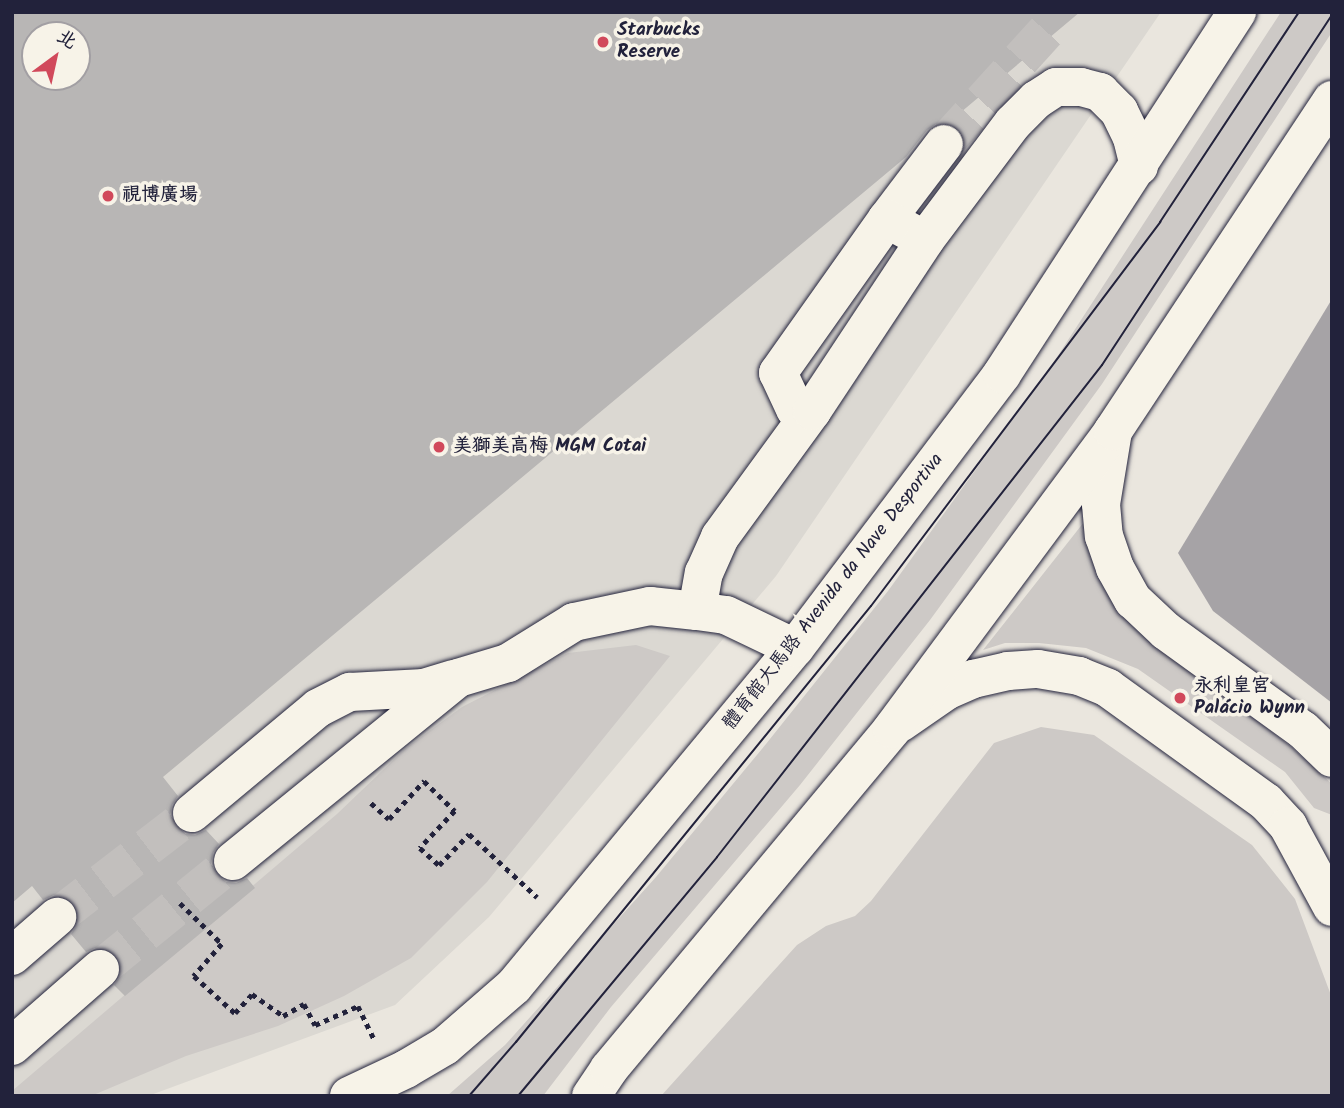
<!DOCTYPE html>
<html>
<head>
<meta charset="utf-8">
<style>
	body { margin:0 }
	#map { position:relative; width:1344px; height:1108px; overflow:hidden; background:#eae6de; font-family:Kalam,"LXGW WenKai TC",sans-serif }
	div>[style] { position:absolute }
	.built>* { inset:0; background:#dbd8d2 }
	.green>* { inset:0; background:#cdc9c6 }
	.water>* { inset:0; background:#a6a3a6 }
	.building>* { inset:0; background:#b8b6b5 }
	.minor-tunnel>* { height:38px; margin-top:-19px; transform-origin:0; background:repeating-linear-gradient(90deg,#c2bfbd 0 38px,transparent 0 57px) }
	.path>* { height:4.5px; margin-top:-2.25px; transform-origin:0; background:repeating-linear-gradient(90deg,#22223b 0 5px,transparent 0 10px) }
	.roads { filter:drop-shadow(0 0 2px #22223b) drop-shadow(0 0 2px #22223b) }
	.minor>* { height:38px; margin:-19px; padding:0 19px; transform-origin:19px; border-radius:19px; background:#f7f3e8 }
	.major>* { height:38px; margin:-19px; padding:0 19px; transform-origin:19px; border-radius:19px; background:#f7f3e8 }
	.tram>* { height:2px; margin:-1px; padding:0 1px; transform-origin:1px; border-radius:1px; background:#22223b }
	.dots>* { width:19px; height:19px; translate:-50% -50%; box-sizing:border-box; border:4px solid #f7f3e8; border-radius:50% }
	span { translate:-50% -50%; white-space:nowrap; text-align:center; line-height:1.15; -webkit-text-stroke:7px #f7f3e8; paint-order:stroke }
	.poi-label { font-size:19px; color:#22223b; font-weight:700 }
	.left { translate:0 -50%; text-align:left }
	.street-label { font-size:19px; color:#22223b }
	.frame { position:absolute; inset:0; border:14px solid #22223b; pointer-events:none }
	.north { position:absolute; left:21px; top:21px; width:70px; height:70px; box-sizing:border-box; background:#f7f3e8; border:2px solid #a29fa3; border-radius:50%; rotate:33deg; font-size:19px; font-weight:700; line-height:28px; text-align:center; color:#22223b }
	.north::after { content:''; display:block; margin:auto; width:24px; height:32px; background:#d1495b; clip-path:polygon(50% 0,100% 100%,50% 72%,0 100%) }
</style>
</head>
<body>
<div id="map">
	<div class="built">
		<div style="clip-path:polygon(evenodd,12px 12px,1161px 12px,776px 576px,489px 917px,395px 1005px,148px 1096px,12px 1096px,12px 12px,35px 35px,77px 35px,77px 77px,35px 77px,35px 35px)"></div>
	</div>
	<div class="green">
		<div style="clip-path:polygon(1281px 12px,1332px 12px,1332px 32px,1102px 384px,930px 620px,800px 785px,611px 1007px,543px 1096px,447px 1096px,505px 1045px,656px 877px,766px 744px,888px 591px,1057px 357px)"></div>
		<div style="clip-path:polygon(1084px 522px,1223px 694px,1290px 746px,1332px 784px,1332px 815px,1314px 808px,1285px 772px,1138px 669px,1086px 648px,1039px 643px,1005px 643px,983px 650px)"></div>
		<div style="clip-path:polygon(636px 645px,670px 656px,487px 882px,411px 958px,344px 996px,278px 1026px,186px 1056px,91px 1096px,12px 1096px,12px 1091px,337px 814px,405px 749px,462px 707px,568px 653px)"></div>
		<div style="clip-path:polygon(1041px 727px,1094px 735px,1252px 845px,1295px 899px,1332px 998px,1332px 1096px,661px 1096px,797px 945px,826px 926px,855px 916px,871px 901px,994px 743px)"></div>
	</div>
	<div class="water">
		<div style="clip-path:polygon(1332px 299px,1332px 703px,1213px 611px,1178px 553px)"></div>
	</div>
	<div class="building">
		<div style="clip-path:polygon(evenodd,12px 12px,1080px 12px,948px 123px,936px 124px,927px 130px,906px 157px,163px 777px,178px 796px,172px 805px,170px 816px,176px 827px,185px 834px,195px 835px,206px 830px,219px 844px,213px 853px,211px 864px,217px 875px,226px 882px,236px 883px,247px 878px,255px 888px,125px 996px,114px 985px,121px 975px,121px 964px,117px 955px,106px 948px,95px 948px,86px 952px,71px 934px,77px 925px,79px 914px,73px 902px,63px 896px,54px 895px,43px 900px,32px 886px,12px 903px,12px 12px,35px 35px,77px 35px,77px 77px,35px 77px,35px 35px)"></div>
	</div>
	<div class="minor-tunnel">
		<div style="left:944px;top:144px;width:161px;rotate:-47.8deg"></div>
		<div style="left:57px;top:917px;width:170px;rotate:-37.6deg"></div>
		<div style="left:100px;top:969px;width:171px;rotate:-39.1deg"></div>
	</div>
	<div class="path">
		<div style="left:371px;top:803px;width:24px;rotate:42deg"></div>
		<div style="left:389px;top:819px;width:52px;rotate:-47.4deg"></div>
		<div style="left:424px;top:781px;width:43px;rotate:44.1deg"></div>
		<div style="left:455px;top:811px;width:51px;rotate:133.4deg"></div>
		<div style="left:420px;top:848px;width:25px;rotate:42deg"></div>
		<div style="left:439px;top:865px;width:43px;rotate:-45.9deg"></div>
		<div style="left:469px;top:834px;width:93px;rotate:42.8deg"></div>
		<div style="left:180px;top:903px;width:59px;rotate:44.3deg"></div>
		<div style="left:222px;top:944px;width:43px;rotate:131.2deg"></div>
		<div style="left:194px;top:976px;width:55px;rotate:42.1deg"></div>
		<div style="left:235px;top:1013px;width:25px;rotate:-48deg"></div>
		<div style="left:252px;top:994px;width:38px;rotate:35deg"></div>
		<div style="left:283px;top:1016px;width:24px;rotate:-30deg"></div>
		<div style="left:304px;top:1004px;width:24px;rotate:62deg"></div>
		<div style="left:315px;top:1025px;width:47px;rotate:-23.8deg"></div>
		<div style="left:358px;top:1006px;width:37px;rotate:64deg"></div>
	</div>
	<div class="roads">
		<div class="minor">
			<div style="left:887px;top:219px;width:94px;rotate:-52.8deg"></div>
			<div style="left:812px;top:411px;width:17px;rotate:-173deg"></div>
			<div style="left:795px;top:409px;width:40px;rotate:-115deg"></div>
			<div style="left:778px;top:373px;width:189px;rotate:-54.7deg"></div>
			<div style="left:887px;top:219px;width:43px;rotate:28.9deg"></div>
			<div style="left:1113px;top:431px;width:74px;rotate:99.3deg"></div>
			<div style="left:1101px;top:504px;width:32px;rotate:85deg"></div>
			<div style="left:1104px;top:536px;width:34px;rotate:71deg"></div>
			<div style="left:1115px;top:568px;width:37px;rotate:61deg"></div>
			<div style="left:1133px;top:600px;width:45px;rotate:43.2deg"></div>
			<div style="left:1166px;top:631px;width:169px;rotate:35.9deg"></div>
			<div style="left:1303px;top:730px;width:40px;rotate:44deg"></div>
			<div style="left:697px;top:611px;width:39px;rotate:-80deg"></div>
			<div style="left:704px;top:573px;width:39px;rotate:-66deg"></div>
			<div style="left:720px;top:537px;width:156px;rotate:-53.9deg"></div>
			<div style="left:812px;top:411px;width:205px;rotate:-56.5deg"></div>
			<div style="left:925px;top:240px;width:146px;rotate:-53.1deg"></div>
			<div style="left:1013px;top:123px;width:33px;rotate:-45deg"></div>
			<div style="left:1036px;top:100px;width:24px;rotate:-33deg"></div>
			<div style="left:1056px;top:87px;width:25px"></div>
			<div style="left:1081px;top:87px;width:20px;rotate:15deg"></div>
			<div style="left:1100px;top:92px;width:27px;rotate:45deg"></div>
			<div style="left:1119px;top:111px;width:30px;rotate:64deg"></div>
			<div style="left:1132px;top:138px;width:29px;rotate:76deg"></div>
			<div style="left:900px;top:723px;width:56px;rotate:-34.8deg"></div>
			<div style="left:946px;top:691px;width:30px;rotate:-24deg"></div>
			<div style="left:973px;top:679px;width:36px;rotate:-13deg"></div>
			<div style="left:1008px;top:671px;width:30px;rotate:-4deg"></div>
			<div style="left:1038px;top:669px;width:42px;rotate:9.7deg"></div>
			<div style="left:1079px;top:676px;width:31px;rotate:22deg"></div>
			<div style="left:1108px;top:688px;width:195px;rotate:35.8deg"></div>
			<div style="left:1266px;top:802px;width:33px;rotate:47deg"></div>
			<div style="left:1288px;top:826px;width:92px;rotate:61.5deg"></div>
			<div style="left:192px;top:813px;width:164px;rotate:-39.8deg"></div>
			<div style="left:318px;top:708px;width:36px;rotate:-27deg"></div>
			<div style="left:350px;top:692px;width:74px;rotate:-3.1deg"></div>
			<div style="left:424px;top:688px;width:31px;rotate:-17deg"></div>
			<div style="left:233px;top:861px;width:290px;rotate:-39.1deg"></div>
			<div style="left:458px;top:678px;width:52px;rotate:-16.7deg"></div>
			<div style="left:508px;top:663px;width:78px;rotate:-31.8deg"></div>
			<div style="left:574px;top:622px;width:78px;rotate:-11.9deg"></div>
			<div style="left:650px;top:606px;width:47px;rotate:6.1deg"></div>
			<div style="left:697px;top:611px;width:29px;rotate:8deg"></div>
			<div style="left:726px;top:615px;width:76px;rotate:25.6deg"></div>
			<div style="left:12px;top:956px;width:60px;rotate:-40.9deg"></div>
			<div style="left:12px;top:1046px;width:117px;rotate:-41.2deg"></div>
		</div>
		<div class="major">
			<div style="left:349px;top:1096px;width:63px;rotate:-25.3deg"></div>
			<div style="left:406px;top:1069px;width:45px;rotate:-30.5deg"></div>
			<div style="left:445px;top:1046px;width:91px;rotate:-41deg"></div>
			<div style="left:514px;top:986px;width:440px;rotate:-50.3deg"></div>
			<div style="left:795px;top:648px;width:343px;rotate:-52.9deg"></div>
			<div style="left:1002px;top:374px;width:432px;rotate:-57deg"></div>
			<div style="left:591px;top:1096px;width:32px;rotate:-56deg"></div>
			<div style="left:609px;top:1069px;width:442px;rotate:-50.2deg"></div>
			<div style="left:892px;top:729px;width:371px;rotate:-53.4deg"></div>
			<div style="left:1113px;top:431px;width:397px;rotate:-56.5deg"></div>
		</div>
	</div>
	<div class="tram">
		<div style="left:469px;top:1096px;width:72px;rotate:-49deg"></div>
		<div style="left:516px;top:1042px;width:562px;rotate:-50.85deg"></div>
		<div style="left:871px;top:606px;width:481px;rotate:-53deg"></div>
		<div style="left:1160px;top:222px;width:252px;rotate:-56.5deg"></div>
		<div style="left:518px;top:1096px;width:311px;rotate:-50.2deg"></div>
		<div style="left:717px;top:857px;width:625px;rotate:-51.96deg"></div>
		<div style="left:1102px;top:365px;width:419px;rotate:-56.7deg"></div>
	</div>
	<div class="dots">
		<div style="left:603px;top:42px;background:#d1495b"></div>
		<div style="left:108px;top:196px;background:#d1495b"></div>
		<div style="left:439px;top:447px;background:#d1495b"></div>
		<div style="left:1180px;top:698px;background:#d1495b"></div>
	</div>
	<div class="poi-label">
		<span class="left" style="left:617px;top:42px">Starbucks<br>Reserve</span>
		<span class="left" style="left:122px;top:196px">視博廣場</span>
		<span class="left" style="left:453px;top:447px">美獅美高梅 MGM Cotai</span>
		<span class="left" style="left:1194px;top:698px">永利皇宮<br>Palácio Wynn</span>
	</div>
	<div class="street-label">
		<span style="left:834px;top:592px;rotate:-52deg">體育館大馬路 Avenida da Nave Desportiva</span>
	</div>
	<div class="frame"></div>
	<div class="north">北</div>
</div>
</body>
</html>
